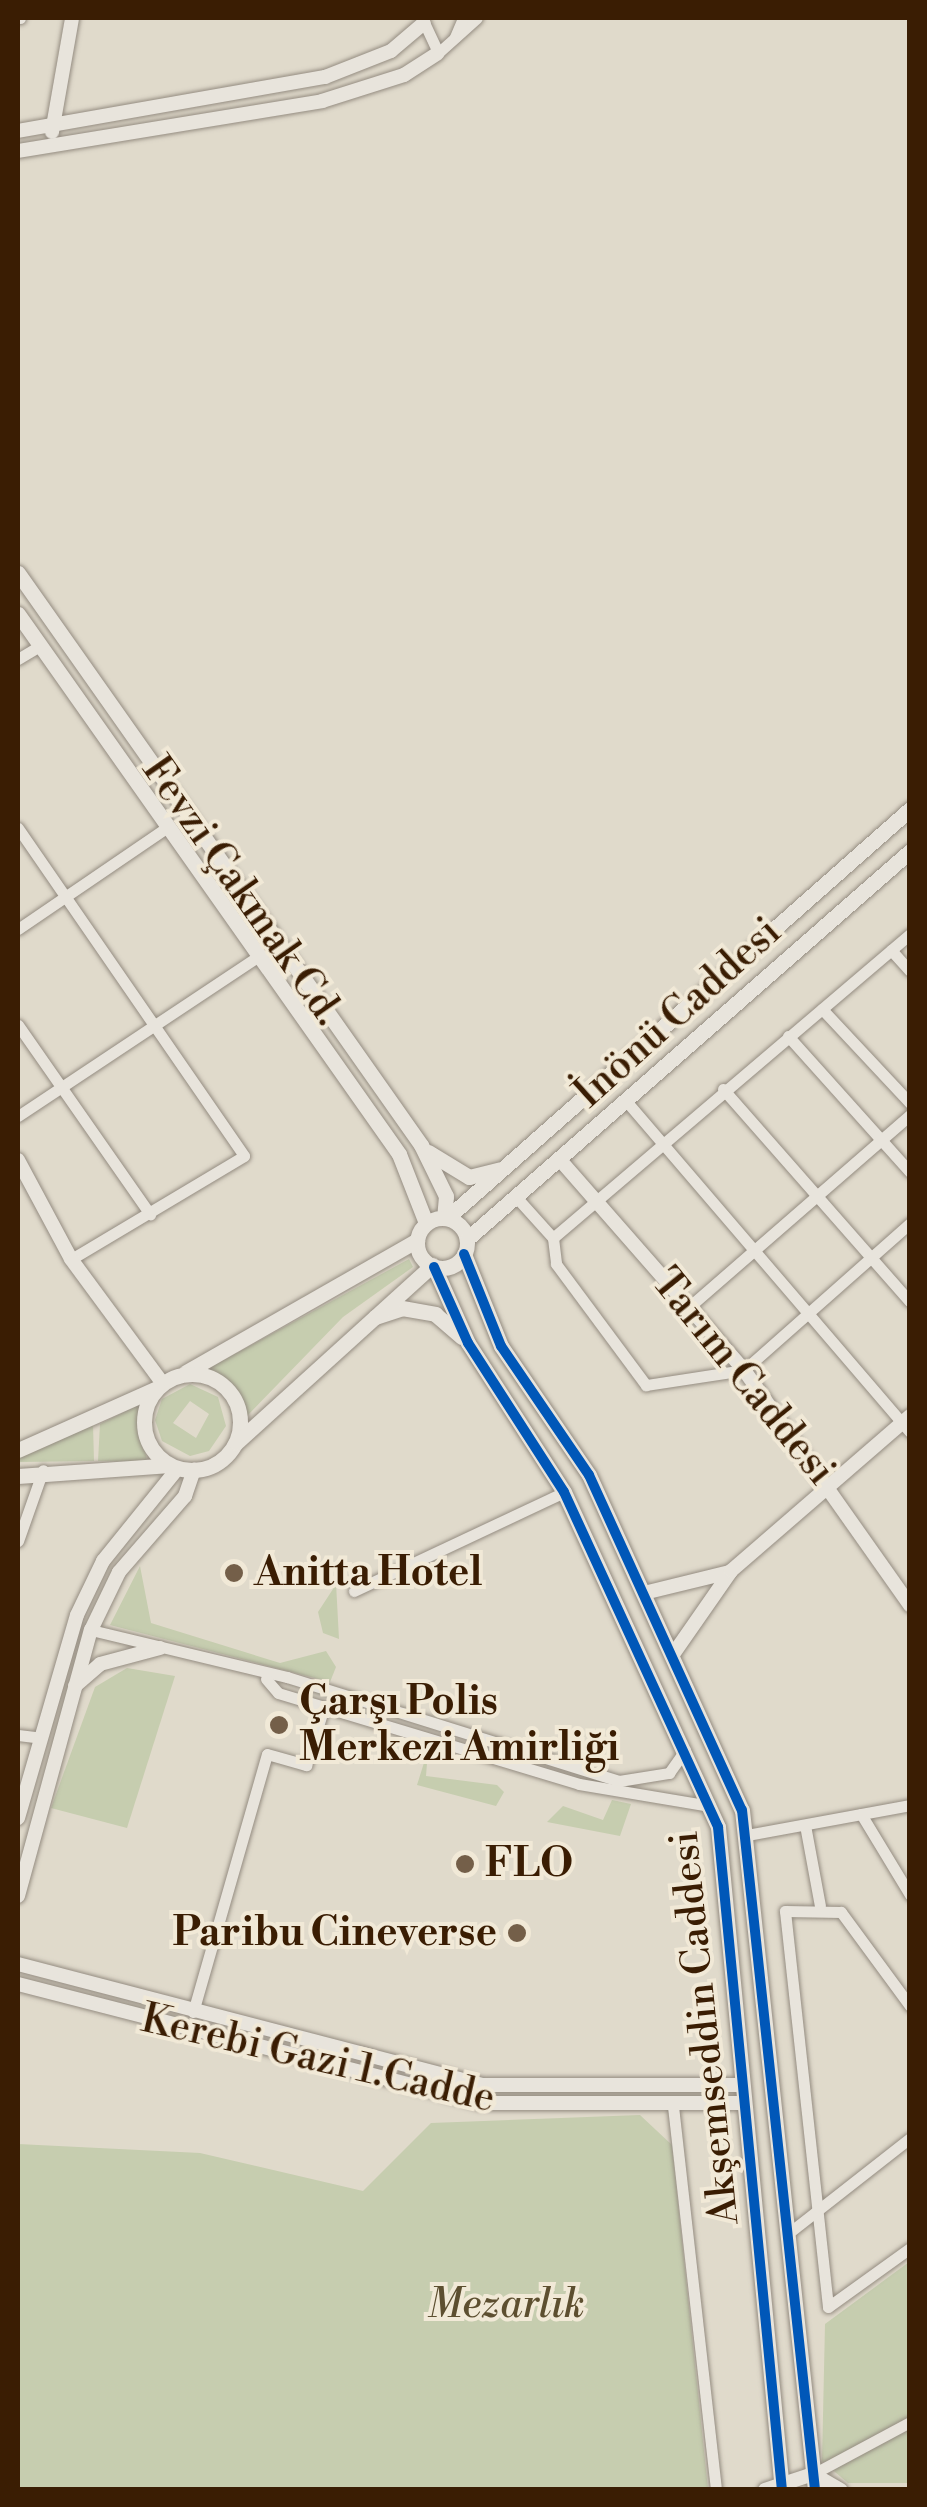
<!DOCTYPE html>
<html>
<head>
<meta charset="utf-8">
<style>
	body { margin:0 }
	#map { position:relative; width:927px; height:2507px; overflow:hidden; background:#e0dacb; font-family:"Libre Bodoni",serif }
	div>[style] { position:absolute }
	.green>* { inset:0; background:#c6cdaf }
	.roads { filter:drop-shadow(0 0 2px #948c81) drop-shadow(0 0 2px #948c81) }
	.minor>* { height:11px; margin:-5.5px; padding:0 5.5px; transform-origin:5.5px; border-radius:5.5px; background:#e8e4dc }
	.tertiary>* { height:14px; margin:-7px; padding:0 7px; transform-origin:7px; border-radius:7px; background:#e8e4dc }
	.secondary>* { height:15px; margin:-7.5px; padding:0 7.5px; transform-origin:7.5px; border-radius:7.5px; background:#e8e4dc }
	.secondary>.ring { margin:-7.5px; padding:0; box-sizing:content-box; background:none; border:15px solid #e8e4dc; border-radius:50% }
	.cycleway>* { height:10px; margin:-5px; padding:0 5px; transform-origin:5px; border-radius:5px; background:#0057b8 }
	.dots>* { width:28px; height:28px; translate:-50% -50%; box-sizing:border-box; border:5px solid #f1e9d7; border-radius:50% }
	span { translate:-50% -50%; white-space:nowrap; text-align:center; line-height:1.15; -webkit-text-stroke:8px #f1e9d7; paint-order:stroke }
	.street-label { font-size:40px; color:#3a1d03 }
	.poi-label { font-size:40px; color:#3a1d03; font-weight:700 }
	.left { translate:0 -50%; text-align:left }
	.right { translate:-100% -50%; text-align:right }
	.park-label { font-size:40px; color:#5d4f30; font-style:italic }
	.frame { position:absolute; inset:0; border:20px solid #3a1d03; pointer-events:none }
</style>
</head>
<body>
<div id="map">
	<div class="green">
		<div style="clip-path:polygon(409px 1259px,413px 1267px,343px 1317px,245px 1418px,209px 1368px)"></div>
		<div style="clip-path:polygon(evenodd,190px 1384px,218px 1397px,226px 1426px,209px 1451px,190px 1456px,162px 1441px,155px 1420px,162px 1399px,190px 1384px,190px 1401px,209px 1414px,196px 1438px,173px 1423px,190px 1401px)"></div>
		<div style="clip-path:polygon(138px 1405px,147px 1462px,98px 1461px,100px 1424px)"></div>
		<div style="clip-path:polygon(93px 1424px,94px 1461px,19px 1462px,18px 1457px)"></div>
		<div style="clip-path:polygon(305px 1563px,336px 1583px,339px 1639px,323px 1633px,318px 1612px,333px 1589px)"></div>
		<div style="clip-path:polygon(140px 1566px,151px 1623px,280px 1663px,326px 1651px,336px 1667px,330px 1682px,110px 1625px)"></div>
		<div style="clip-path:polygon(127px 1668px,175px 1676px,127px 1828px,51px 1808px,95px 1687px)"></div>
		<div style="clip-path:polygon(428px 1750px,426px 1776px,497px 1785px,504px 1792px,496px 1806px,417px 1785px)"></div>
		<div style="clip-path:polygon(612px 1800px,631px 1804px,620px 1836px,547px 1822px,563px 1806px,603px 1820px)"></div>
		<div style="clip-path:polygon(640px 2115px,672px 2145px,708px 2489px,18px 2490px,18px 2144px,200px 2153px,363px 2191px,431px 2123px)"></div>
		<div style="clip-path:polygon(909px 2262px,909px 2483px,848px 2483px,822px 2461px,825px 2324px)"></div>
	</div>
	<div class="roads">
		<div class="minor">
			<div style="left:18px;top:18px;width:2px"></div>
			<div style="left:422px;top:18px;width:38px;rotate:65deg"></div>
			<div style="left:438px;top:53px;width:52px;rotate:-41.9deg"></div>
			<div style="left:455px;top:37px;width:21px;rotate:-67deg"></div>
			<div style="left:18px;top:659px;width:26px;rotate:-31deg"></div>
			<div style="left:18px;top:828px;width:398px;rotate:55.4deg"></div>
			<div style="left:244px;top:1156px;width:201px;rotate:149.2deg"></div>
			<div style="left:18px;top:929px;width:179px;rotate:-34.3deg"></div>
			<div style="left:910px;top:934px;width:469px;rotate:139.6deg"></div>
			<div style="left:553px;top:1238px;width:26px;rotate:83deg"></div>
			<div style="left:556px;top:1264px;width:151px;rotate:53.4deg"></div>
			<div style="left:646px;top:1385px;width:99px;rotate:-8.7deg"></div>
			<div style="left:744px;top:1370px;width:222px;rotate:-41.5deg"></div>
			<div style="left:891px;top:950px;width:28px;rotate:48deg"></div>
			<div style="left:822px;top:1009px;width:129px;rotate:46.9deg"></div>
			<div style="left:18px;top:1025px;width:231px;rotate:55.1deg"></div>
			<div style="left:788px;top:1036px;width:183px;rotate:48.1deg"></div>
			<div style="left:723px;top:1089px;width:283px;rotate:48.7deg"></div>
			<div style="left:627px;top:1102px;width:435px;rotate:49.4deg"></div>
			<div style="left:18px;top:1116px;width:287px;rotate:-33.6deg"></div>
			<div style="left:517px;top:1198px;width:54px;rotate:48deg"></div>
			<div style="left:689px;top:1307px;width:293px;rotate:-41deg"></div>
			<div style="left:18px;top:1541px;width:75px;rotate:-70.6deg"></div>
			<div style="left:354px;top:1591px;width:232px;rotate:-25.2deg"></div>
			<div style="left:91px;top:1630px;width:202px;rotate:13.5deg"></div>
			<div style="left:287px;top:1677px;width:348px;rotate:17.4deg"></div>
			<div style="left:619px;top:1781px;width:51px;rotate:-9.1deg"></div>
			<div style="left:669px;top:1773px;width:28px;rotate:-55deg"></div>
			<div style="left:266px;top:1679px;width:18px;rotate:49deg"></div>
			<div style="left:278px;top:1693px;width:314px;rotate:16.8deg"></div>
			<div style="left:579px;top:1784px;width:133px;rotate:9.5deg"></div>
			<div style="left:18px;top:1735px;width:23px;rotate:7deg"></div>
			<div style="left:861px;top:1814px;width:95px;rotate:58.8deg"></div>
			<div style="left:805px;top:1825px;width:82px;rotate:79.5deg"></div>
			<div style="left:747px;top:1835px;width:166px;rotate:-10.4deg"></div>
			<div style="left:910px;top:2006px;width:117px;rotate:-126.3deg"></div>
			<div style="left:841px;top:1912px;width:56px;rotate:-179deg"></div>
			<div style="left:785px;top:1911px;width:398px;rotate:83.8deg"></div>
			<div style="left:828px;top:2307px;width:101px;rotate:-35.7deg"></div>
			<div style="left:193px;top:2012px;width:268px;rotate:-74deg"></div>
			<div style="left:267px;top:1754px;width:41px;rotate:15.8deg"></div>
			<div style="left:306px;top:1765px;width:61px;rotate:-72.8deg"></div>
			<div style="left:673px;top:2106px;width:386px;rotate:83.6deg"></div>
			<div style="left:790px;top:2232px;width:152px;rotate:-38.1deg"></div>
			<div style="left:813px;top:2474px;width:110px;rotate:-28.2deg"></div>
		</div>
		<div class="tertiary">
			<div style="left:18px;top:131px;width:312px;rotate:-10deg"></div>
			<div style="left:325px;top:77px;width:71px;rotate:-21.5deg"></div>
			<div style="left:391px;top:51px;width:43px;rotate:-40.3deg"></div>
			<div style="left:52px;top:132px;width:116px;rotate:-80deg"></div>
			<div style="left:18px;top:151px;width:308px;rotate:-9.3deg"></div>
			<div style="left:322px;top:101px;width:86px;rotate:-17.6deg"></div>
			<div style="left:404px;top:75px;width:40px;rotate:-32.9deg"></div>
			<div style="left:18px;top:1160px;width:112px;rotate:61.8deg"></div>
			<div style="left:71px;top:1259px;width:155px;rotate:53.6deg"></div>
			<div style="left:561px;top:1161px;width:278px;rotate:48.8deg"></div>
			<div style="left:744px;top:1370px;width:288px;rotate:54.8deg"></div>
			<div style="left:644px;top:1593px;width:89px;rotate:-13.7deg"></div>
			<div style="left:674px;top:1653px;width:100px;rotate:-55.2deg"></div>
			<div style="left:731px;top:1571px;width:237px;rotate:-40.9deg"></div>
			<div style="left:75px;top:1686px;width:33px;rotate:-41deg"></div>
			<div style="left:100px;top:1664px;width:62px;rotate:-14.9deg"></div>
			<div style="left:18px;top:1818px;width:211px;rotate:-73.8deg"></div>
			<div style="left:77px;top:1615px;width:60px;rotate:-64.3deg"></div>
			<div style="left:103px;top:1561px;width:119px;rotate:-51.1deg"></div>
			<div style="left:18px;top:1896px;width:276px;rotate:-74.7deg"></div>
			<div style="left:91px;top:1630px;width:64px;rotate:-64.2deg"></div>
			<div style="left:119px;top:1572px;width:101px;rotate:-49deg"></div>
			<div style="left:185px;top:1496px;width:28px;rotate:-71deg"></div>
			<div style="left:18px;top:1964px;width:480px;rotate:14.6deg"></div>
			<div style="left:482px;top:2085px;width:258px"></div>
			<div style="left:18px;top:1984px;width:477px;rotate:14.4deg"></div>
			<div style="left:480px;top:2103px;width:262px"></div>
			<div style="left:765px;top:2490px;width:51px;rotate:-18.4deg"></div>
			<div style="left:813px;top:2474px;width:32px;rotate:30deg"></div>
		</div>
		<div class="secondary">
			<div style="left:18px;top:573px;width:700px;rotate:54.83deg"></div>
			<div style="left:421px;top:1145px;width:57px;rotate:63.9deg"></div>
			<div style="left:446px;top:1196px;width:22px;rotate:95deg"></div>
			<div style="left:18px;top:614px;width:661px;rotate:54.79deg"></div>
			<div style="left:399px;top:1154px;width:74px;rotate:68.6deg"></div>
			<div style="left:428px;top:1152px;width:48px;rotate:31.4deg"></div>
			<div style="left:469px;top:1177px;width:32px;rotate:-14deg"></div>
			<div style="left:447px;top:1218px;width:618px;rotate:-41.46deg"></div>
			<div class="ring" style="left:417px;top:1218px;width:35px;height:35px"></div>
			<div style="left:467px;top:1239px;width:589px;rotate:-41.21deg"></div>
			<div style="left:464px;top:1254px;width:99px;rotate:68.1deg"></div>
			<div style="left:501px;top:1346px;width:156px;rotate:55.7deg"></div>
			<div style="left:589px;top:1475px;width:368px;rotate:65.5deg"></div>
			<div style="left:742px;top:1810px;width:684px;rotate:83.87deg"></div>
			<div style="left:434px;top:1267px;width:83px;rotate:65.9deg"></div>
			<div style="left:468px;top:1343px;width:177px;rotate:57.2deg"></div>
			<div style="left:564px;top:1492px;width:369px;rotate:65.3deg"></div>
			<div style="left:718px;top:1827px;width:666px;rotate:84.49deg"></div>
			<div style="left:375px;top:1317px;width:28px;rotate:-18deg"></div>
			<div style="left:402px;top:1308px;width:34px;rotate:10deg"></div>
			<div style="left:435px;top:1314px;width:35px;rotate:41deg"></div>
			<div style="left:186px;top:1372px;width:266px;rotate:-29.7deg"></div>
			<div class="ring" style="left:144px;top:1374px;width:81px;height:81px"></div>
			<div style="left:236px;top:1443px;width:265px;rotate:-42.2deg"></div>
			<div style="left:18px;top:1450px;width:152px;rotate:-24deg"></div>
			<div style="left:18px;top:1476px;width:152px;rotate:-4.1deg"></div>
		</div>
	</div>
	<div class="cycleway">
		<div style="left:464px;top:1254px;width:99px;rotate:68.1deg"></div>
		<div style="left:501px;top:1346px;width:156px;rotate:55.7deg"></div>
		<div style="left:589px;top:1475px;width:368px;rotate:65.5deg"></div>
		<div style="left:742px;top:1810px;width:684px;rotate:83.87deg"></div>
		<div style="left:434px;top:1267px;width:83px;rotate:65.9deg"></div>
		<div style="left:468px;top:1343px;width:177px;rotate:57.2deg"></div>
		<div style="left:564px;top:1492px;width:369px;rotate:65.3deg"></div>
		<div style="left:718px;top:1827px;width:666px;rotate:84.49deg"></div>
	</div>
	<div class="dots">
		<div style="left:234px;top:1573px;background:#745f49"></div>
		<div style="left:279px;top:1725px;background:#745f49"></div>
		<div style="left:465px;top:1864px;background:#745f49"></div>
		<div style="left:517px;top:1933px;background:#745f49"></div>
	</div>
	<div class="street-label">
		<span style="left:242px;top:891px;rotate:55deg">Fevzi Çakmak Cd.</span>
		<span style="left:678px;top:1013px;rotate:-42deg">İnönü Caddesi</span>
		<span style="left:743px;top:1377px;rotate:51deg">Tarım Caddesi</span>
		<span style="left:705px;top:2028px;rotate:-96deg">Akşemseddin Caddesi</span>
		<span style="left:318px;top:2059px;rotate:13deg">Kerebi Gazi 1.Cadde</span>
	</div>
	<div class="poi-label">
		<span class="left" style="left:254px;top:1573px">Anitta Hotel</span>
		<span class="left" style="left:299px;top:1725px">Çarşı Polis<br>Merkezi Amirliği</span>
		<span class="left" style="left:485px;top:1864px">FLO</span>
		<span class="right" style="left:497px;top:1933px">Paribu Cineverse</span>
	</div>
	<div class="park-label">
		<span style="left:506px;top:2305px">Mezarlık</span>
	</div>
	<div class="frame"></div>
</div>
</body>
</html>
